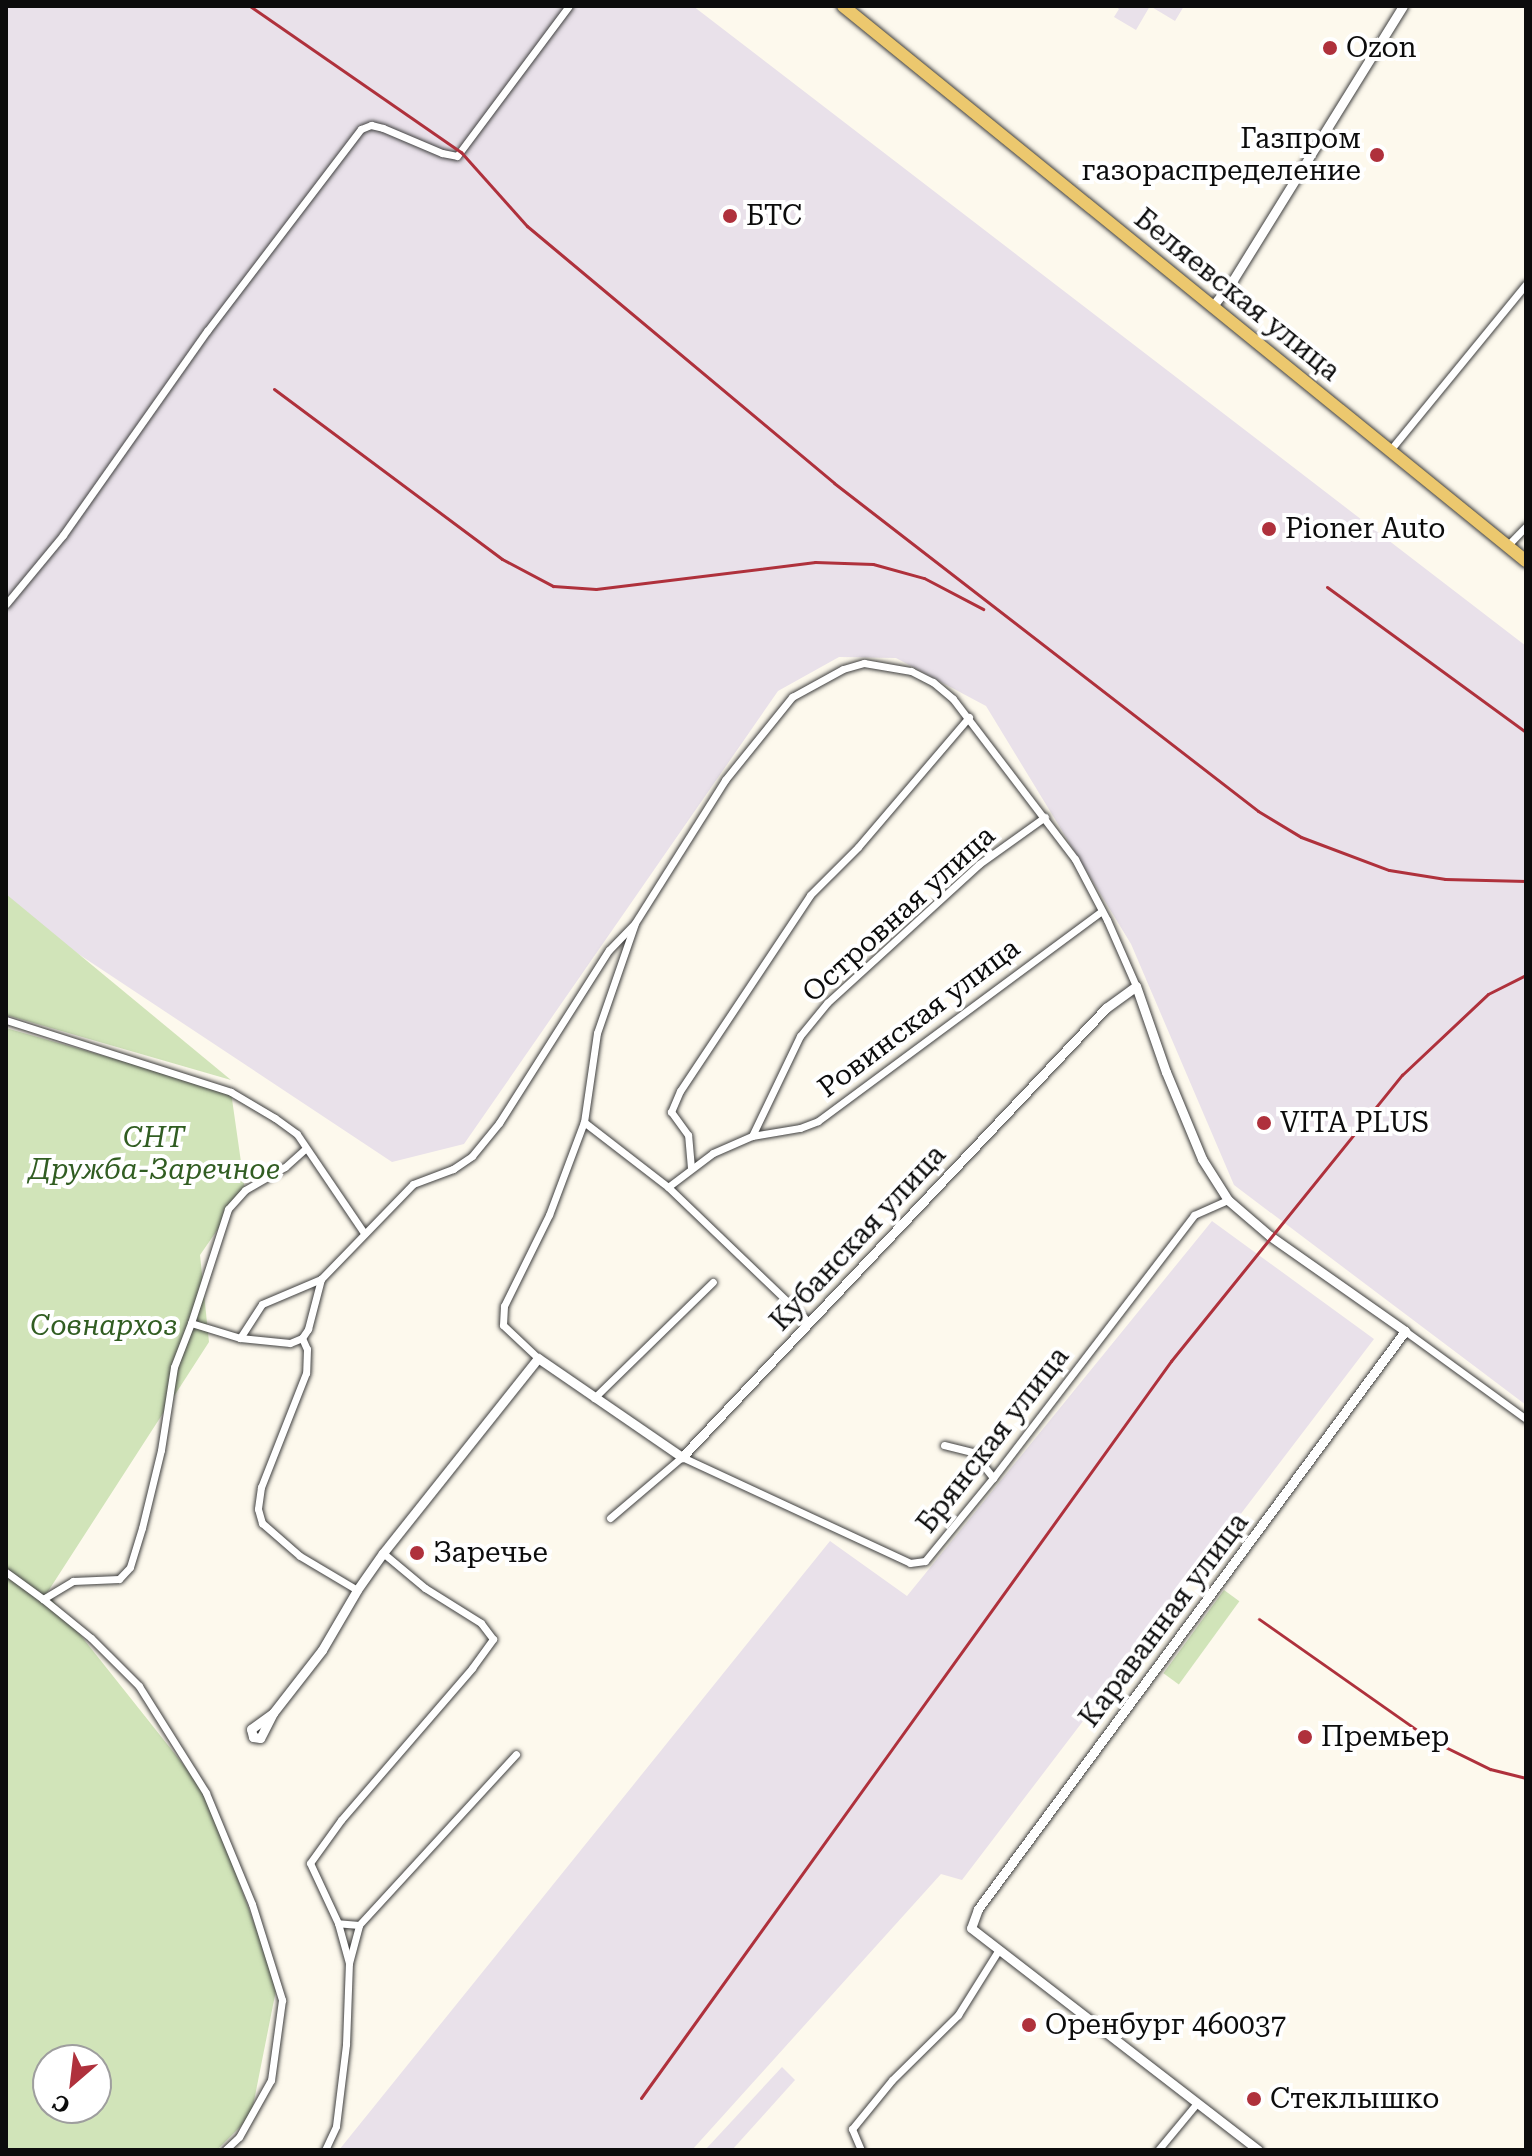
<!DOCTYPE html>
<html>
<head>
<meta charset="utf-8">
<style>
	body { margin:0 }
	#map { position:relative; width:1532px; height:2156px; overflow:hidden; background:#fdf9ed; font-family:"Roboto Serif",serif }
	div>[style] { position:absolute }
	.industrial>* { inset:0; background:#e9e1ea }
	.green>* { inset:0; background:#d1e4b9; transform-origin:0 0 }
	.roads { filter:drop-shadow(0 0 2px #3f3f3f) drop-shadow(0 0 2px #3f3f3f) }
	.minor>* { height:7px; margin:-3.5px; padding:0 3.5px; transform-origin:3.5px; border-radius:3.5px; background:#fff }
	.tertiary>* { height:9px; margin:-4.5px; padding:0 4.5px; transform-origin:4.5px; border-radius:4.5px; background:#fff }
	.primary>* { height:12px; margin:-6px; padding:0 6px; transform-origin:6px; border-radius:6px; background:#ecc86e }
	.rail>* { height:3px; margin:-1.5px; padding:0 1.5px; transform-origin:1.5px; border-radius:1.5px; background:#af313c }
	.dots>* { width:22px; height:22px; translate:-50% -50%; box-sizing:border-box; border:4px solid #fff; border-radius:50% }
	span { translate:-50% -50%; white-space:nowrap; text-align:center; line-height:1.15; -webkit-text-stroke:8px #fff; paint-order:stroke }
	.poi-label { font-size:28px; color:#0c0c0c }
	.left { translate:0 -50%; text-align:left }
	.right { translate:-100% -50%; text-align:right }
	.street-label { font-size:28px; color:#0c0c0c }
	.park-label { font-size:28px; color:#315d22; font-style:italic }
	.frame { position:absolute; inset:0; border:8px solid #0c0c0c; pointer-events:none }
	.north { position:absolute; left:32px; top:2044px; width:80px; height:80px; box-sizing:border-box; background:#fff; border:2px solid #9e9e9e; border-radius:50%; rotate:208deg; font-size:22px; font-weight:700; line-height:32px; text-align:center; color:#0c0c0c }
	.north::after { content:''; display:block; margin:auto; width:28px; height:36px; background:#af313c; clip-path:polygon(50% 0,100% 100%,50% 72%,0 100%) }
</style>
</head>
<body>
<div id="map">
	<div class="industrial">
		<div style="clip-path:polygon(6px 6px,693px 6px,1526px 646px,1526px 1405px,1234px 1185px,1131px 944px,986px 706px,896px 658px,839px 657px,778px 691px,464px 1144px,392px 1162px,6px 906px)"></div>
		<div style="clip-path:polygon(1115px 6px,1184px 6px,1175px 21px,1150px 6px,1136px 30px,1114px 17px,1119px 9px)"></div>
		<div style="clip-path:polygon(1212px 1221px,1374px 1339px,962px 1880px,941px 1874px,692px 2150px,339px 2150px,830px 1541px,907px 1596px)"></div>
		<div style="clip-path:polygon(782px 2067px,795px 2080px,732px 2150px,705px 2150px)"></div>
	</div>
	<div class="green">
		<div style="clip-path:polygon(6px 894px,231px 1080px,6px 1015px)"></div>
		<div style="clip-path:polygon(evenodd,6px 1028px,231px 1092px,245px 1190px,200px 1255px,209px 1342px,47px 1593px,206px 1793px,277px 1985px,251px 2116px,217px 2150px,6px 2150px,6px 1028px,48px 2060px,96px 2060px,96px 2108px,48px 2108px,48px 2060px)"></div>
		<div style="left:1224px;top:1590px;width:19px;height:103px;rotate:36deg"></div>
	</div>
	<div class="roads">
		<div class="minor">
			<div style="left:1391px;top:449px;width:213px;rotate:-50.7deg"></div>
			<div style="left:1507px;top:546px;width:28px;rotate:-46deg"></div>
			<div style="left:6px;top:604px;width:89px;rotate:-50.4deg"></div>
			<div style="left:63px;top:535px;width:250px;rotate:-54.8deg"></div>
			<div style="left:207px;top:331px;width:254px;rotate:-52.7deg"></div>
			<div style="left:361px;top:129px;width:11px;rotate:-22deg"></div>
			<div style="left:371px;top:125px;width:12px;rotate:14deg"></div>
			<div style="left:383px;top:128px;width:64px;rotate:23deg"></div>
			<div style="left:442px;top:153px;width:15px;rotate:11deg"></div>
			<div style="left:457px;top:156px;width:187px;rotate:-53.3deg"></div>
			<div style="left:6px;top:1020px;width:236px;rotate:17.7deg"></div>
			<div style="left:231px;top:1092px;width:51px;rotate:30.6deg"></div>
			<div style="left:275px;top:1118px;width:27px;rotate:36deg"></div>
			<div style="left:297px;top:1134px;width:120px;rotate:55.9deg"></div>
			<div style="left:584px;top:1122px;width:106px;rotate:37.7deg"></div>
			<div style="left:668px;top:1187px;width:195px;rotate:43.8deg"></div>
			<div style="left:752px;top:1136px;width:49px;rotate:-9.5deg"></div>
			<div style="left:800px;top:1128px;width:19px;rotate:-21deg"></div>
			<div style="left:818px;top:1121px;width:353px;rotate:-36.5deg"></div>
			<div style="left:691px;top:1168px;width:33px;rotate:-95deg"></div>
			<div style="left:688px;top:1135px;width:29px;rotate:-126deg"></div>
			<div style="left:671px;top:1112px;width:23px;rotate:-67deg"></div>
			<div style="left:680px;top:1091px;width:235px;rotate:-56.4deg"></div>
			<div style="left:810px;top:895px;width:68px;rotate:-45deg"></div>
			<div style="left:858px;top:847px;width:171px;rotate:-49.5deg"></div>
			<div style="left:668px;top:1187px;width:56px;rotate:-37.1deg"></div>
			<div style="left:713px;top:1153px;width:43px;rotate:-23.6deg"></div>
			<div style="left:752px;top:1136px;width:111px;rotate:-64.4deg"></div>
			<div style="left:800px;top:1036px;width:43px;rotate:-50.7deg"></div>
			<div style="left:827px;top:1003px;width:206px;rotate:-42.4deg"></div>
			<div style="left:979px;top:864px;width:81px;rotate:-35.5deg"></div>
			<div style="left:191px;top:1323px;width:120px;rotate:-72deg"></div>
			<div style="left:228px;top:1209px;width:25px;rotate:-48deg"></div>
			<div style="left:245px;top:1190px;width:46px;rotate:-29.9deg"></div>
			<div style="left:285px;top:1167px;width:28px;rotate:-42deg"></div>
			<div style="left:1405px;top:1331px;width:150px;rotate:36deg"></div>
			<div style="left:240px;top:1338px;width:40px;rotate:-57.1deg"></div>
			<div style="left:262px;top:1304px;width:64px;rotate:-23deg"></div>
			<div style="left:302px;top:1338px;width:12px;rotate:66deg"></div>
			<div style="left:307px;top:1349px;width:24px;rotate:92deg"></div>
			<div style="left:306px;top:1373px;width:123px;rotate:111.5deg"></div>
			<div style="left:261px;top:1487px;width:22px;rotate:98deg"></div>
			<div style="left:258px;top:1509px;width:15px;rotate:74deg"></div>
			<div style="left:262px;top:1523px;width:50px;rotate:41deg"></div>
			<div style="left:300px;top:1556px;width:66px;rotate:30.8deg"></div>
			<div style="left:538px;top:1358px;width:48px;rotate:-136.7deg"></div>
			<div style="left:503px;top:1325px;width:19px;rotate:-87deg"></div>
			<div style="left:504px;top:1306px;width:102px;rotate:-63.7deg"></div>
			<div style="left:549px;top:1215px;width:99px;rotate:-69.4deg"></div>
			<div style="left:584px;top:1122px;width:90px;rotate:-81.7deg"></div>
			<div style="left:597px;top:1033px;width:116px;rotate:-70.9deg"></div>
			<div style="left:635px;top:923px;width:169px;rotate:-57.8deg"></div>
			<div style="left:725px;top:780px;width:107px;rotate:-51.1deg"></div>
			<div style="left:792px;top:697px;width:58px;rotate:-28.8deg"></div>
			<div style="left:843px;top:669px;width:22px;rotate:-16deg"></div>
			<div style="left:864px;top:663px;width:48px;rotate:9.7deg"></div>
			<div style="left:911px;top:671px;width:25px;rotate:27deg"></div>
			<div style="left:933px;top:682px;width:26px;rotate:40deg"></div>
			<div style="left:953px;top:699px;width:201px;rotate:52.7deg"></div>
			<div style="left:1075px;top:859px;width:69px;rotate:62.3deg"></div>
			<div style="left:1107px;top:920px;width:72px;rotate:66.3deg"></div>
			<div style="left:594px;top:1398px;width:166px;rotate:-44.3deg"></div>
			<div style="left:944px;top:1445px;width:30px;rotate:14deg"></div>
			<div style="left:973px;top:1452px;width:33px;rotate:52deg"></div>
			<div style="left:610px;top:1518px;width:94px;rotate:-40.3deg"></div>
			<div style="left:682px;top:1457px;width:251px;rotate:24.9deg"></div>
			<div style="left:910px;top:1563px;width:15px;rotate:-8deg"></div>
			<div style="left:925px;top:1561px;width:107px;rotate:-50.7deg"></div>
			<div style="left:993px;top:1478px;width:331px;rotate:-52.6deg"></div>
			<div style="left:1194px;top:1215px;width:37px;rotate:-24deg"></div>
			<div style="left:6px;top:1572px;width:46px;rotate:36.1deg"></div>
			<div style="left:43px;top:1599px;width:35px;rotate:-31deg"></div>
			<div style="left:73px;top:1581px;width:46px;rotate:-2.5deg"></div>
			<div style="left:119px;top:1579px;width:16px;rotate:-47deg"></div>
			<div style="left:130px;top:1567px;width:41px;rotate:-72.9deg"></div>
			<div style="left:142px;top:1528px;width:80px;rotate:-76.3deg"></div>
			<div style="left:161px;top:1450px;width:84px;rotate:-81.1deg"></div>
			<div style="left:174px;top:1367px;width:47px;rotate:-68.9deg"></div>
			<div style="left:191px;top:1323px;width:51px;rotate:17deg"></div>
			<div style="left:240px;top:1338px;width:50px;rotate:5.7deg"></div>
			<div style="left:290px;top:1343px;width:13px;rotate:-23deg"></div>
			<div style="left:302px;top:1338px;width:11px;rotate:-56deg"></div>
			<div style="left:308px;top:1329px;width:52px;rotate:-75.4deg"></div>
			<div style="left:321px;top:1279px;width:132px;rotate:-45.9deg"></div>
			<div style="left:413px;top:1184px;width:43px;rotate:-20.6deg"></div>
			<div style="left:453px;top:1169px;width:23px;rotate:-34deg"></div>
			<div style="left:472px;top:1156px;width:43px;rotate:-50.7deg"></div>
			<div style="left:499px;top:1123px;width:205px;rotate:-57.6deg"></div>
			<div style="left:609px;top:950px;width:36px;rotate:-46deg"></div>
			<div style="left:43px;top:1599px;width:62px;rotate:39.1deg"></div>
			<div style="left:91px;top:1638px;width:68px;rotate:45deg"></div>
			<div style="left:139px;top:1686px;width:126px;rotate:57.9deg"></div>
			<div style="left:206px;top:1793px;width:120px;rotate:67.5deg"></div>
			<div style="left:252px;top:1904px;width:101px;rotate:72.6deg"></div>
			<div style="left:282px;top:2000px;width:81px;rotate:97.8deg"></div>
			<div style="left:271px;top:2080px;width:65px;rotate:119.3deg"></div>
			<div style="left:239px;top:2137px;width:19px;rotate:137deg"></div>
			<div style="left:359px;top:1925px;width:21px;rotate:-175deg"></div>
			<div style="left:338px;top:1923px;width:66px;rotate:-115deg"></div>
			<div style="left:310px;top:1863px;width:53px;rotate:-54.2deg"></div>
			<div style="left:341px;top:1820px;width:201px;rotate:-49.2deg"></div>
			<div style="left:472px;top:1668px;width:36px;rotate:-54deg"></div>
			<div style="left:493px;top:1639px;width:20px;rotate:-127deg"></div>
			<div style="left:481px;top:1623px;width:66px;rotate:-148deg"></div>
			<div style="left:425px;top:1588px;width:55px;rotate:-140.2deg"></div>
			<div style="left:349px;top:1963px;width:39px;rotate:-75deg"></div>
			<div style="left:359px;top:1925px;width:232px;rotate:-47.4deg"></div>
			<div style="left:325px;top:2150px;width:26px;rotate:-65deg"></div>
			<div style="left:336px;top:2126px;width:83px;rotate:-83deg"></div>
			<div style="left:346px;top:2044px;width:81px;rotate:-87.9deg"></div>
			<div style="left:349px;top:1963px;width:41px;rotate:-105.4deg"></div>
			<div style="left:861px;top:2150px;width:23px;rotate:-113deg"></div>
			<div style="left:852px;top:2129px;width:63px;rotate:-50.8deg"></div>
			<div style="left:892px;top:2080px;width:93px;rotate:-44.6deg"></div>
			<div style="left:958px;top:2015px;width:75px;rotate:-58deg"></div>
			<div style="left:1158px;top:2150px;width:61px;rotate:-50.3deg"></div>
		</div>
		<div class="tertiary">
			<div style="left:1212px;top:307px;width:34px;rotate:-52deg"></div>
			<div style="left:1233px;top:280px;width:322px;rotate:-58.2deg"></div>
			<div style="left:273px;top:1713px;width:28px;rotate:117deg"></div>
			<div style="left:260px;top:1738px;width:7px;rotate:-172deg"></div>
			<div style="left:253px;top:1737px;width:8px;rotate:-104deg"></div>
			<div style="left:251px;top:1729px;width:27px;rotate:-36deg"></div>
			<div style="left:273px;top:1713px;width:80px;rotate:-52.1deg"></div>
			<div style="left:322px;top:1650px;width:69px;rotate:-59.7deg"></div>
			<div style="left:357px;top:1590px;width:45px;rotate:-54.9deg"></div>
			<div style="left:383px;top:1553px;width:249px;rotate:-51.5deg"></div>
			<div style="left:538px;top:1358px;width:175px;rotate:34.5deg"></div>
			<div style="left:682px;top:1457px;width:618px;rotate:-46.64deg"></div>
			<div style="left:1106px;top:1008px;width:37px;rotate:-36deg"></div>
			<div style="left:1136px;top:986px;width:91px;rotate:70.8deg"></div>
			<div style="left:1166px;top:1072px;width:94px;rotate:67.5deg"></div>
			<div style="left:1202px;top:1159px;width:49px;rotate:57.6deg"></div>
			<div style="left:1228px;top:1200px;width:55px;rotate:40.6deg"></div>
			<div style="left:1270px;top:1236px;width:165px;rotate:35.1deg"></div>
			<div style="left:1405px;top:1331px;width:719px;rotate:126.46deg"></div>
			<div style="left:978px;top:1909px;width:20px;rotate:110deg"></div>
			<div style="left:971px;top:1928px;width:363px;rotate:37.7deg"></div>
		</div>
		<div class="primary">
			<div style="left:843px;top:6px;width:880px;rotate:39.1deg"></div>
		</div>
	</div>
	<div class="rail">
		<div style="left:250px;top:6px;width:257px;rotate:34.7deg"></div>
		<div style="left:461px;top:152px;width:99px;rotate:48.3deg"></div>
		<div style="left:527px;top:226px;width:400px;rotate:39.9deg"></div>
		<div style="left:834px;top:483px;width:536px;rotate:37.72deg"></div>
		<div style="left:1258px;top:811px;width:50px;rotate:31.2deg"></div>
		<div style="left:1301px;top:837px;width:94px;rotate:20.6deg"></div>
		<div style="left:1389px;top:870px;width:57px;rotate:9.1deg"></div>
		<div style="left:1445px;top:879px;width:81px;rotate:1.4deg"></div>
		<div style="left:274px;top:389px;width:284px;rotate:36.7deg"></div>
		<div style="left:502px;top:559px;width:58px;rotate:27.9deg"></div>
		<div style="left:553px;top:586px;width:43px;rotate:4deg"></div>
		<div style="left:596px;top:589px;width:221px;rotate:-7deg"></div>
		<div style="left:815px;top:562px;width:58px;rotate:2deg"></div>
		<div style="left:873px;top:564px;width:53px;rotate:15.4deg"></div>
		<div style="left:924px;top:578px;width:67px;rotate:27.7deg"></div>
		<div style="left:1327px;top:587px;width:246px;rotate:36.1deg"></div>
		<div style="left:1259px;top:1619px;width:210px;rotate:35.1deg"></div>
		<div style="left:1431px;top:1740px;width:66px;rotate:26.2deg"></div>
		<div style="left:1490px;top:1769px;width:37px;rotate:14deg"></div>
		<div style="left:641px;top:2098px;width:908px;rotate:-54.28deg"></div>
		<div style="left:1171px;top:1361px;width:368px;rotate:-51.1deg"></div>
		<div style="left:1402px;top:1075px;width:118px;rotate:-43.3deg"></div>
		<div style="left:1488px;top:994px;width:42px;rotate:-26.6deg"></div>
	</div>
	<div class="dots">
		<div style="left:1330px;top:48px;background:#af313c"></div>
		<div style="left:1377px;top:155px;background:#af313c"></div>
		<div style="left:730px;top:216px;background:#af313c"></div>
		<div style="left:1269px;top:529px;background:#af313c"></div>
		<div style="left:1264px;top:1123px;background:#af313c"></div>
		<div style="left:417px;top:1553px;background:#af313c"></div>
		<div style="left:1305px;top:1737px;background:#af313c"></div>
		<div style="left:1029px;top:2025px;background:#af313c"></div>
		<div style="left:1254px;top:2099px;background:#af313c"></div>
	</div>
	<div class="poi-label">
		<span class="left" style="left:1346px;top:48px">Ozon</span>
		<span class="right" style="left:1361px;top:155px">Газпром<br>газораспределение</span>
		<span class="left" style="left:746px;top:216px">БТС</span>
		<span class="left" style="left:1285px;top:529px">Pioner Auto</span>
		<span class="left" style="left:1280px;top:1123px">VITA PLUS</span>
		<span class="left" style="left:433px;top:1553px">Заречье</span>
		<span class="left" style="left:1321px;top:1737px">Премьер</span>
		<span class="left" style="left:1045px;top:2025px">Оренбург 460037</span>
		<span class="left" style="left:1270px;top:2099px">Стеклышко</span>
	</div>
	<div class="street-label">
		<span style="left:1237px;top:295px;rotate:39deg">Беляевская улица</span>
		<span style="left:899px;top:914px;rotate:-42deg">Островная улица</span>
		<span style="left:919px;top:1018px;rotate:-37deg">Ровинская улица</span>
		<span style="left:858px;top:1238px;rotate:-47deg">Кубанская улица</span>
		<span style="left:993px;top:1440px;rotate:-52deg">Брянская улица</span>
		<span style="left:1164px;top:1620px;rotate:-53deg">Караванная улица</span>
	</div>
	<div class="park-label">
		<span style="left:154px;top:1154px">СНТ<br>Дружба-Заречное</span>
		<span style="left:104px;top:1326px">Совнархоз</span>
	</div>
	<div class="frame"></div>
	<div class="north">С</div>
</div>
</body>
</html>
